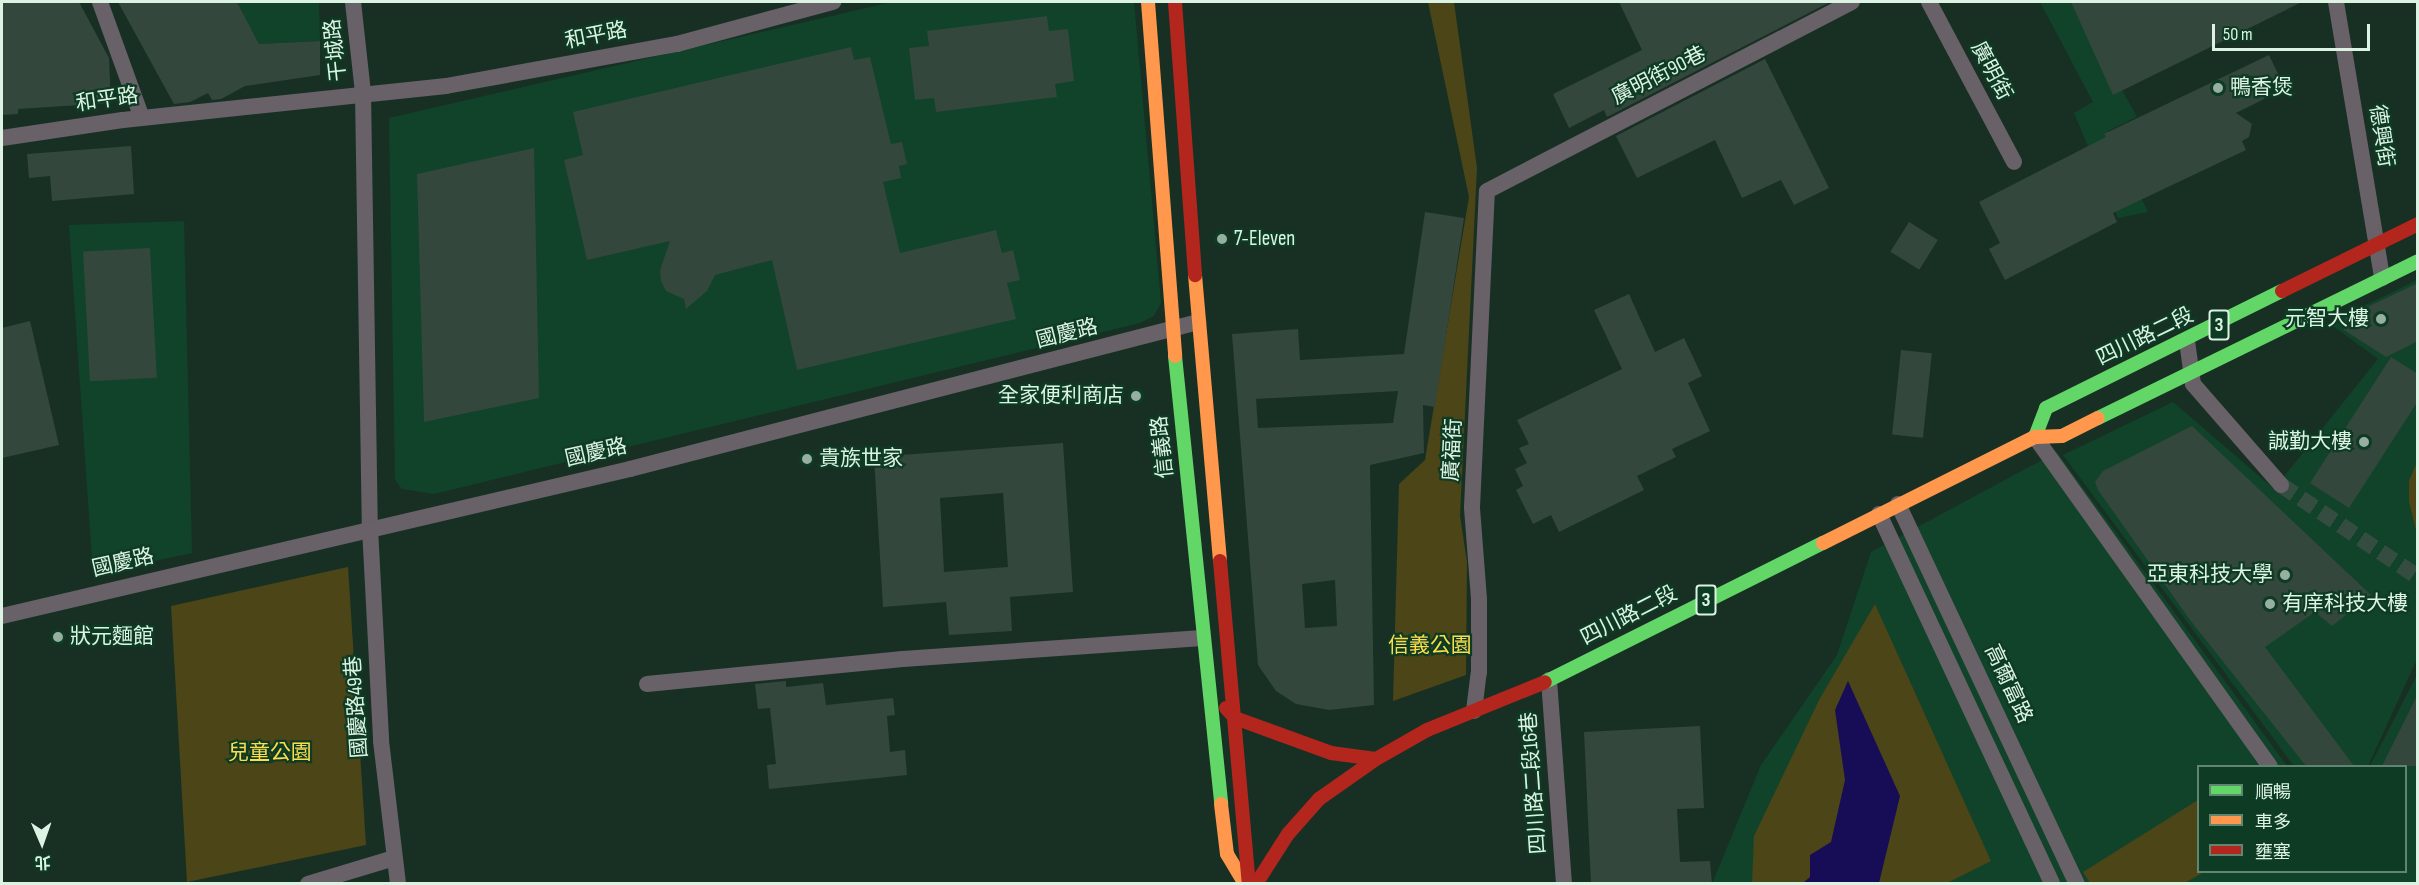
<!DOCTYPE html>
<html>
<head>
<meta charset="utf-8">
<style>
	body { margin:0 }
	#map { position:relative; width:2419px; height:885px; overflow:hidden; background:#183024; font-family:"Sofia Sans Condensed","Noto Sans TC",sans-serif }
	div>[style] { position:absolute }
	.built>* { inset:0; background:#104329 }
	.green>* { inset:0; background:#4b4517 }
	.water>* { inset:0; background:#160d56 }
	.building>* { inset:0; background:#33473c; transform-origin:0 0 }
	.street-tunnel>* { height:16px; margin-top:-8px; transform-origin:0; background:repeating-linear-gradient(90deg,#354d41 0 16px,transparent 0 24px) }
	.street>* { height:16px; margin:-8px; padding:0 8px; transform-origin:8px; border-radius:8px; background:#686168 }
	.fast>* { height:14px; margin:-7px; padding:0 7px; transform-origin:7px; border-radius:7px; background:#63d668 }
	.slow>* { height:14px; margin:-7px; padding:0 7px; transform-origin:7px; border-radius:7px; background:#ff974d }
	.jam>* { height:14px; margin:-7px; padding:0 7px; transform-origin:7px; border-radius:7px; background:#b3261e }
	.dots>* { width:16px; height:16px; translate:-50% -50%; box-sizing:border-box; border:3px solid #0e3b24; border-radius:50% }
	span { translate:-50% -50%; white-space:nowrap; text-align:center; line-height:1.15; -webkit-text-stroke:4.5px #0e3b24; paint-order:stroke }
	.shield-label span { padding:2px 4px; background:#0e3b24; border:2px solid; border-radius:4px; -webkit-text-stroke-width:0 }
	.shield-label { font-size:20px; color:#dcf3e3; font-weight:700 }
	.street-label { font-size:21px; color:#dcf3e3 }
	.poi-label { font-size:21px; color:#dcf3e3 }
	.left { translate:0 -50%; text-align:left }
	.right { translate:-100% -50%; text-align:right }
	.park-label { font-size:21px; color:#fddd4a }
	.frame { position:absolute; inset:0; border:3px solid #dcf3e3; pointer-events:none }
	.legend { position:absolute; left:2197px; top:765px; width:210px; height:108px; box-sizing:border-box; background:#0e3b24; border:2px solid #608570; margin:0; padding:8px 10px; list-style:none; font-size:18px; color:#dcf3e3 }
	.legend li { display:flex; align-items:center; gap:12px; height:30px }
	.legend b { width:30px; border:2px solid #608570 }
	.north { position:absolute; left:12px; top:813px; width:60px; height:60px; -webkit-text-stroke:4px #0e3b24; paint-order:stroke; rotate:178deg; font-size:16px; font-weight:700; line-height:24px; text-align:center; color:#dcf3e3 }
	.north::after { content:''; display:block; margin:auto; width:21px; height:27px; background:#dcf3e3; clip-path:polygon(50% 0,100% 100%,50% 72%,0 100%) }
	.scale { position:absolute; left:2212px; top:24px; width:158px; height:27px; box-sizing:border-box; border:3px solid #dcf3e3; border-top:0; padding-left:8px; font-size:18px; line-height:21px; white-space:nowrap; color:#dcf3e3; -webkit-text-stroke:4px #0e3b24; paint-order:stroke }
</style>
</head>
<body>
<div id="map">
	<div class="built">
		<div style="clip-path:polygon(237px 2px,319px 2px,320px 41px,259px 44px)"></div>
		<div style="clip-path:polygon(892px 2px,1134px 2px,1161px 303px,1154px 316px,1140px 323px,434px 494px,402px 489px,395px 480px,389px 118px)"></div>
		<div style="clip-path:polygon(2040px 2px,2073px 2px,2137px 117px,2108px 131px,2148px 212px,2118px 218px,2074px 113px,2093px 102px)"></div>
		<div style="clip-path:polygon(184px 221px,192px 553px,93px 574px,69px 225px)"></div>
		<div style="clip-path:polygon(2417px 280px,2417px 659px,2368px 766px,2294px 766px,2063px 455px,2173px 402px,2274px 489px,2378px 359px,2329px 323px)"></div>
		<div style="clip-path:polygon(2057px 452px,2287px 766px,2198px 766px,2198px 872px,2406px 872px,2406px 766px,2370px 766px,2417px 675px,2417px 883px,1712px 884px,1761px 765px,1837px 655px,1871px 552px)"></div>
	</div>
	<div class="green">
		<div style="clip-path:polygon(1428px 2px,1454px 2px,1477px 168px,1460px 516px,1467px 562px,1466px 675px,1393px 701px,1399px 484px,1425px 460px,1469px 197px)"></div>
		<div style="clip-path:polygon(2417px 462px,2417px 534px,2409px 502px,2409px 481px)"></div>
		<div style="clip-path:polygon(348px 567px,366px 845px,187px 882px,171px 606px)"></div>
		<div style="clip-path:polygon(1875px 604px,1991px 861px,1947px 883px,1752px 884px,1754px 836px,1819px 700px)"></div>
		<div style="clip-path:polygon(2198px 800px,2198px 872px,2204px 872px,2185px 883px,2090px 883px,2083px 872px)"></div>
	</div>
	<div class="water">
		<div style="clip-path:polygon(1848px 681px,1900px 796px,1879px 883px,1803px 883px,1810px 877px,1810px 855px,1831px 842px,1845px 780px,1835px 710px)"></div>
	</div>
	<div class="building">
		<div style="clip-path:polygon(2px 2px,79px 2px,109px 58px,111px 103px,18px 109px,18px 114px,2px 115px)"></div>
		<div style="clip-path:polygon(118px 2px,237px 2px,259px 44px,320px 41px,320px 75px,245px 86px,221px 99px,212px 100px,208px 93px,190px 102px,174px 104px)"></div>
		<div style="clip-path:polygon(1619px 2px,1830px 2px,1607px 117px,1604px 110px,1569px 128px,1553px 94px,1642px 50px)"></div>
		<div style="clip-path:polygon(2071px 2px,2302px 2px,2113px 95px)"></div>
		<div style="clip-path:polygon(1047px 16px,1049px 31px,1068px 29px,1074px 81px,1055px 84px,1057px 97px,936px 112px,934px 98px,915px 100px,909px 48px,929px 46px,927px 31px)"></div>
		<div style="clip-path:polygon(851px 47px,854px 60px,870px 57px,891px 144px,902px 142px,907px 164px,899px 166px,901px 178px,883px 182px,900px 253px,996px 230px,1002px 253px,1013px 250px,1020px 280px,1007px 283px,1016px 319px,797px 370px,772px 260px,715px 275px,707px 291px,686px 309px,684px 299px,666px 291px,661px 281px,660px 270px,670px 241px,587px 260px,564px 160px,583px 155px,573px 112px)"></div>
		<div style="clip-path:polygon(2269px 55px,2280px 78px,2265px 86px,2270px 96px,2236px 113px,2252px 124px,2249px 137px,2242px 141px,2246px 150px,2113px 213px,2117px 222px,2005px 280px,1989px 249px,2000px 243px,1979px 202px,2106px 137px,2104px 134px)"></div>
		<div style="clip-path:polygon(1765px 59px,1829px 188px,1794px 205px,1781px 180px,1742px 198px,1715px 140px,1637px 178px,1616px 136px)"></div>
		<div style="clip-path:polygon(131px 146px,134px 194px,52px 201px,50px 176px,29px 178px,27px 154px)"></div>
		<div style="clip-path:polygon(534px 148px,539px 398px,424px 422px,417px 174px)"></div>
		<div style="clip-path:polygon(evenodd,1425px 212px,1464px 218px,1435px 407px,1423px 405px,1424px 453px,1370px 465px,1374px 705px,1329px 710px,1296px 704px,1276px 691px,1258px 665px,1232px 334px,1298px 329px,1300px 360px,1404px 354px,1425px 212px,1398px 391px,1393px 423px,1258px 428px,1256px 399px,1398px 391px,1425px 212px,1335px 580px,1337px 626px,1305px 628px,1302px 584px,1335px 580px)"></div>
		<div style="left:1909px;top:222px;width:34px;height:35px;rotate:32deg"></div>
		<div style="left:150px;top:248px;width:130px;height:67px;rotate:87deg"></div>
		<div style="clip-path:polygon(2418px 283px,2418px 341px,2386px 357px,2344px 330px,2346px 317px)"></div>
		<div style="clip-path:polygon(1629px 294px,1655px 352px,1684px 338px,1702px 376px,1688px 383px,1710px 431px,1672px 449px,1676px 457px,1637px 476px,1644px 490px,1559px 532px,1551px 515px,1533px 524px,1516px 490px,1523px 486px,1515px 469px,1527px 463px,1519px 448px,1529px 444px,1517px 420px,1622px 369px,1594px 310px)"></div>
		<div style="clip-path:polygon(30px 321px,59px 445px,2px 458px,2px 328px)"></div>
		<div style="left:1901px;top:350px;width:31px;height:85px;rotate:6deg"></div>
		<div style="clip-path:polygon(2391px 357px,2418px 374px,2418px 401px,2349px 508px,2310px 483px)"></div>
		<div style="clip-path:polygon(2192px 426px,2371px 595px,2332px 626px,2315px 612px,2265px 647px,2354px 766px,2306px 766px,2190px 620px,2098px 490px,2095px 482px,2103px 471px)"></div>
		<div style="clip-path:polygon(evenodd,1063px 443px,1073px 592px,1010px 597px,1012px 631px,949px 635px,946px 602px,883px 607px,874px 457px,1063px 443px,1003px 493px,1008px 567px,944px 572px,940px 498px,1003px 493px)"></div>
		<div style="clip-path:polygon(786px 681px,786px 687px,823px 683px,826px 705px,893px 698px,895px 715px,887px 716px,890px 752px,905px 750px,907px 775px,769px 789px,767px 765px,776px 764px,770px 708px,758px 709px,755px 684px)"></div>
		<div style="clip-path:polygon(2418px 694px,2418px 766px,2382px 766px)"></div>
		<div style="clip-path:polygon(1700px 726px,1704px 808px,1677px 809px,1680px 862px,1710px 861px,1712px 884px,1591px 884px,1584px 732px)"></div>
	</div>
	<div class="street-tunnel">
		<div style="left:2281px;top:485px;width:165px;rotate:33.9deg"></div>
	</div>
	<div class="street">
		<div style="left:100px;top:2px;width:123px;rotate:70.1deg"></div>
		<div style="left:353px;top:2px;width:92px;rotate:83.7deg"></div>
		<div style="left:363px;top:93px;width:435px;rotate:89.1deg"></div>
		<div style="left:370px;top:528px;width:213px;rotate:87deg"></div>
		<div style="left:381px;top:741px;width:144px;rotate:83.2deg"></div>
		<div style="left:1929px;top:2px;width:181px;rotate:62deg"></div>
		<div style="left:2336px;top:2px;width:280px;rotate:80.5deg"></div>
		<div style="left:2px;top:138px;width:122px;rotate:-8.5deg"></div>
		<div style="left:123px;top:120px;width:325px;rotate:-6deg"></div>
		<div style="left:446px;top:86px;width:235px;rotate:-10.3deg"></div>
		<div style="left:677px;top:44px;width:162px;rotate:-15.1deg"></div>
		<div style="left:2187px;top:341px;width:43px;rotate:82.1deg"></div>
		<div style="left:2193px;top:384px;width:134px;rotate:48.9deg"></div>
		<div style="left:2035px;top:437px;width:404px;rotate:54.5deg"></div>
		<div style="left:1898px;top:504px;width:420px;rotate:64.8deg"></div>
		<div style="left:1879px;top:514px;width:408px;rotate:64.9deg"></div>
		<div style="left:2px;top:616px;width:645px;rotate:-13.17deg"></div>
		<div style="left:630px;top:469px;width:587px;rotate:-14.51deg"></div>
		<div style="left:1549px;top:680px;width:205px;rotate:85.8deg"></div>
		<div style="left:647px;top:684px;width:257px;rotate:-5.6deg"></div>
		<div style="left:903px;top:659px;width:300px;rotate:-4deg"></div>
		<div style="left:1474px;top:711px;width:38px;rotate:-83deg"></div>
		<div style="left:1479px;top:673px;width:74px;rotate:-90deg"></div>
		<div style="left:1479px;top:599px;width:92px;rotate:-94.4deg"></div>
		<div style="left:1472px;top:507px;width:316px;rotate:-87.3deg"></div>
		<div style="left:1487px;top:191px;width:411px;rotate:-27.4deg"></div>
		<div style="left:308px;top:884px;width:90px;rotate:-16.8deg"></div>
	</div>
	<div class="fast">
		<div style="left:1175px;top:356px;width:450px;rotate:84.1deg"></div>
		<div style="left:2098px;top:418px;width:356px;rotate:-26.1deg"></div>
		<div style="left:2035px;top:437px;width:31px;rotate:-69deg"></div>
		<div style="left:2046px;top:408px;width:263px;rotate:-26.4deg"></div>
		<div style="left:1545px;top:682px;width:311px;rotate:-26.6deg"></div>
	</div>
	<div class="slow">
		<div style="left:1148px;top:2px;width:355px;rotate:85.6deg"></div>
		<div style="left:1195px;top:275px;width:287px;rotate:85deg"></div>
		<div style="left:1823px;top:543px;width:237px;rotate:-26.6deg"></div>
		<div style="left:2035px;top:437px;width:27px;rotate:-2deg"></div>
		<div style="left:2062px;top:436px;width:40px;rotate:-26.6deg"></div>
		<div style="left:1221px;top:804px;width:50px;rotate:83.2deg"></div>
		<div style="left:1227px;top:854px;width:35px;rotate:59deg"></div>
	</div>
	<div class="jam">
		<div style="left:1175px;top:2px;width:274px;rotate:85.8deg"></div>
		<div style="left:2282px;top:291px;width:152px;rotate:-26.2deg"></div>
		<div style="left:1220px;top:561px;width:324px;rotate:84.9deg"></div>
		<div style="left:1226px;top:708px;width:13px;rotate:48deg"></div>
		<div style="left:1235px;top:718px;width:102px;rotate:20deg"></div>
		<div style="left:1331px;top:753px;width:45px;rotate:7.6deg"></div>
		<div style="left:1256px;top:884px;width:59px;rotate:-57.4deg"></div>
		<div style="left:1288px;top:834px;width:47px;rotate:-48.5deg"></div>
		<div style="left:1319px;top:799px;width:70px;rotate:-35.1deg"></div>
		<div style="left:1376px;top:759px;width:59px;rotate:-29.6deg"></div>
		<div style="left:1427px;top:730px;width:127px;rotate:-22.1deg"></div>
	</div>
	<div class="dots">
		<div style="left:2218px;top:88px;background:#97afa0"></div>
		<div style="left:1222px;top:239px;background:#97afa0"></div>
		<div style="left:2381px;top:319px;background:#97afa0"></div>
		<div style="left:1136px;top:396px;background:#97afa0"></div>
		<div style="left:2364px;top:442px;background:#97afa0"></div>
		<div style="left:807px;top:459px;background:#97afa0"></div>
		<div style="left:2285px;top:575px;background:#97afa0"></div>
		<div style="left:2270px;top:604px;background:#97afa0"></div>
		<div style="left:58px;top:637px;background:#97afa0"></div>
	</div>
	<div class="shield-label">
		<span style="left:2219px;top:325px">3</span>
		<span style="left:1706px;top:600px">3</span>
	</div>
	<div class="street-label">
		<span style="left:596px;top:36px;rotate:-11deg">和平路</span>
		<span style="left:336px;top:50px;rotate:-96deg">干城路</span>
		<span style="left:1991px;top:71px;rotate:62deg">廣明街</span>
		<span style="left:1659px;top:76px;rotate:-27deg">廣明街90巷</span>
		<span style="left:107px;top:100px;rotate:-8deg">和平路</span>
		<span style="left:2381px;top:136px;rotate:81deg">德興街</span>
		<span style="left:1067px;top:334px;rotate:-14deg">國慶路</span>
		<span style="left:2145px;top:337px;rotate:-26deg">四川路二段</span>
		<span style="left:1163px;top:447px;rotate:-96deg">信義路</span>
		<span style="left:1453px;top:450px;rotate:-87deg">廣福街</span>
		<span style="left:596px;top:453px;rotate:-13deg">國慶路</span>
		<span style="left:123px;top:563px;rotate:-13deg">國慶路</span>
		<span style="left:1629px;top:616px;rotate:-27deg">四川路二段</span>
		<span style="left:2008px;top:684px;rotate:65deg">高爾富路</span>
		<span style="left:357px;top:707px;rotate:-94deg">國慶路49巷</span>
		<span style="left:1534px;top:783px;rotate:-94deg">四川路二段16巷</span>
	</div>
	<div class="poi-label">
		<span class="left" style="left:2230px;top:88px">鴨香煲</span>
		<span class="left" style="left:1234px;top:239px">7-Eleven</span>
		<span class="right" style="left:2369px;top:319px">元智大樓</span>
		<span class="right" style="left:1124px;top:396px">全家便利商店</span>
		<span class="right" style="left:2352px;top:442px">誠勤大樓</span>
		<span class="left" style="left:819px;top:459px">貴族世家</span>
		<span class="right" style="left:2273px;top:575px">亞東科技大學</span>
		<span class="left" style="left:2282px;top:604px">有庠科技大樓</span>
		<span class="left" style="left:70px;top:637px">狀元麵館</span>
	</div>
	<div class="park-label">
		<span style="left:1430px;top:646px">信義公園</span>
		<span style="left:270px;top:753px">兒童公園</span>
	</div>
	<div class="frame"></div>
	<ul class="legend">
	<li><b style="height:8px;background:#63d668"></b>順暢</li>
	<li><b style="height:8px;background:#ff974d"></b>車多</li>
	<li><b style="height:8px;background:#b3261e"></b>壅塞</li>
	</ul>
	<div class="north">北</div>
	<div class="scale">50 m</div>
</div>
</body>
</html>
